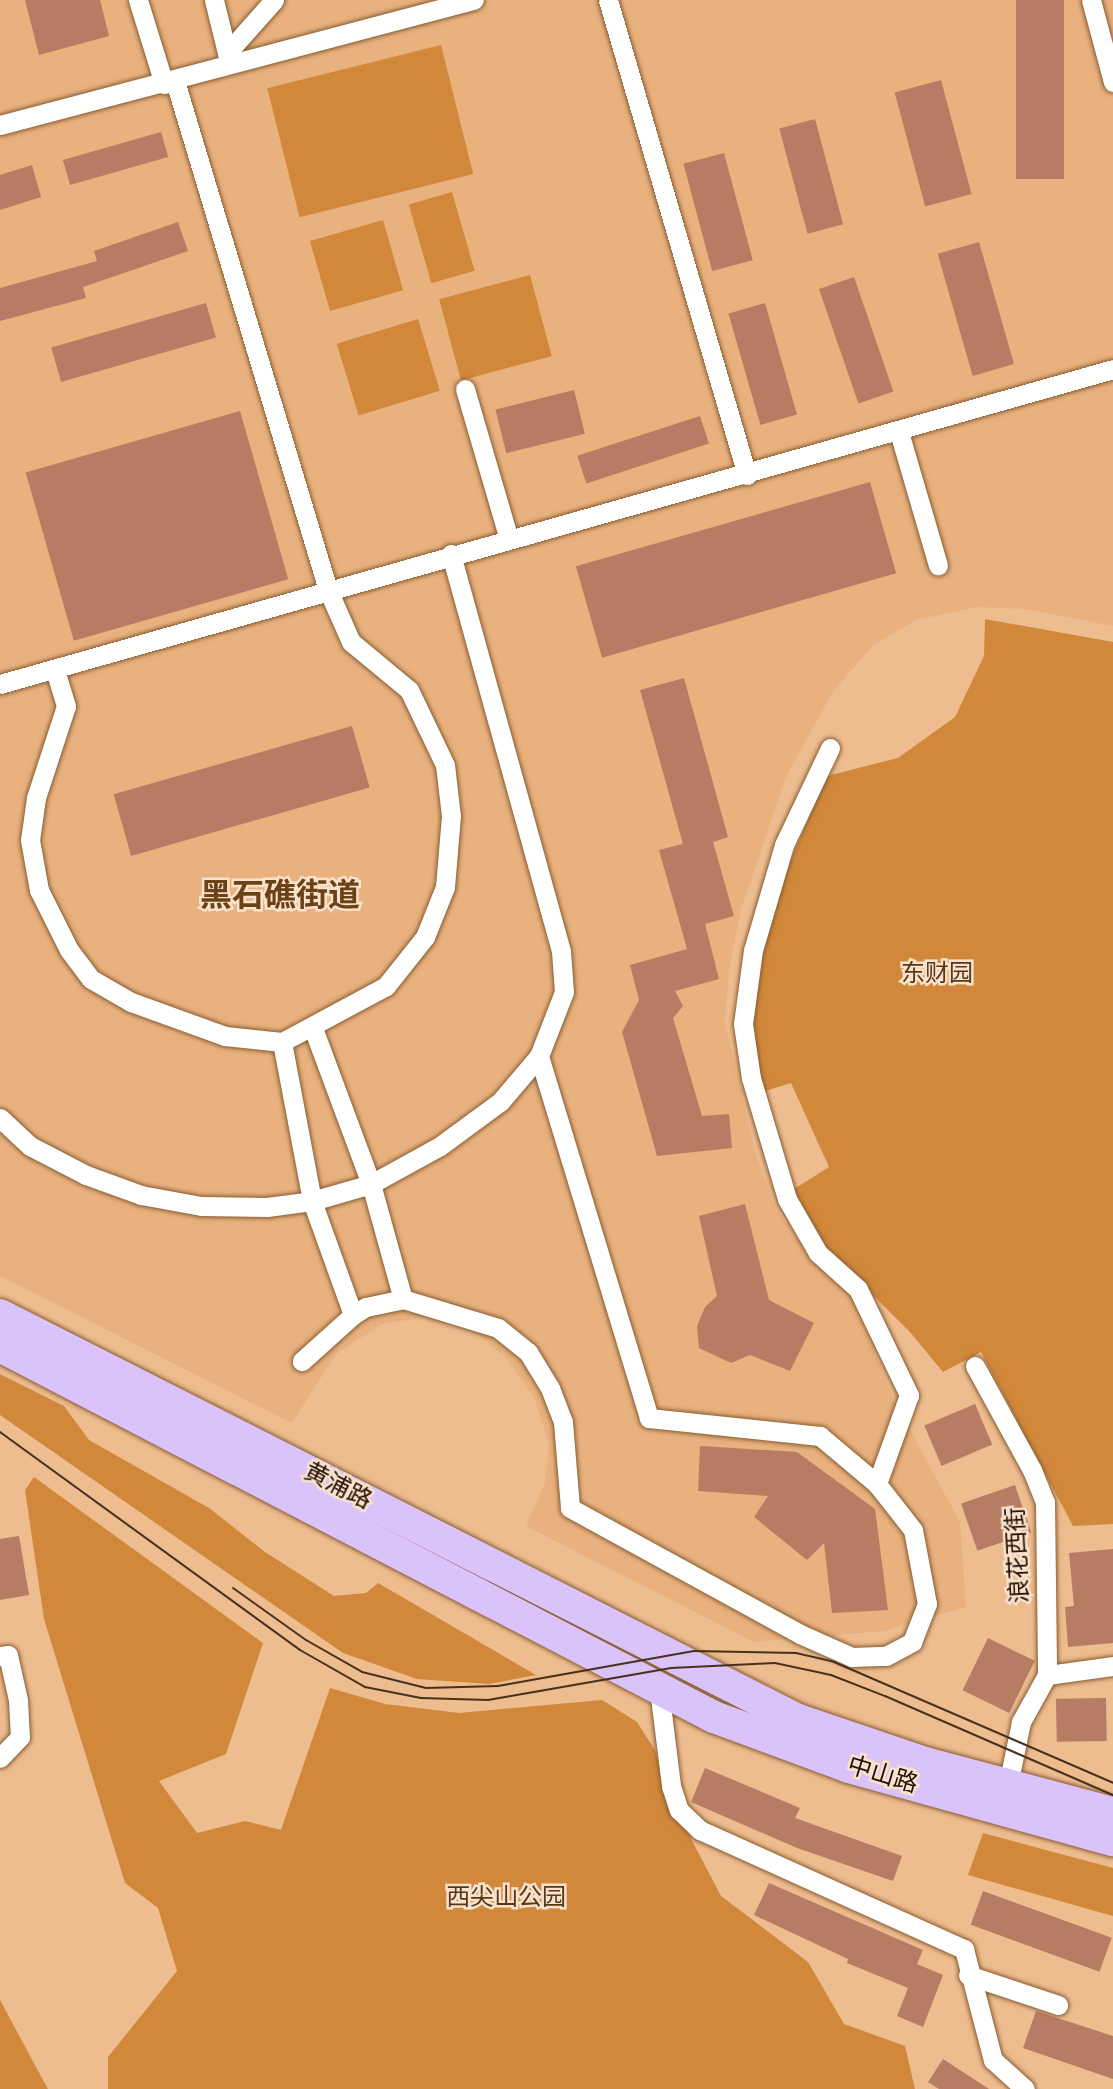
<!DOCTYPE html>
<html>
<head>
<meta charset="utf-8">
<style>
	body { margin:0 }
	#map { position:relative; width:1113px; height:2089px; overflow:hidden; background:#edbc8f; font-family:Overpass,"Noto Sans SC",sans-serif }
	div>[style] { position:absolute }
	.built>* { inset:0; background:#e8b17e }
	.green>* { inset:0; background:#d1883b; transform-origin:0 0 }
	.building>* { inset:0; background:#b77d64; transform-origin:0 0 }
	.roads { filter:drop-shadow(0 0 2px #885c31) drop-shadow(0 0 2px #885c31) }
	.minor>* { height:19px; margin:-9.5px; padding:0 9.5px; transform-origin:9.5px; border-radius:9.5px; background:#fff }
	.trunk>* { height:32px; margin:-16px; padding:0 16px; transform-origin:16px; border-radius:16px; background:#dac2fa }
	.tram>* { height:2px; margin:-1px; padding:0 1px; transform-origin:1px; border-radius:1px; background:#48311c }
	span { translate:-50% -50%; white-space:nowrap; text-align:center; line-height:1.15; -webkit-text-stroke:5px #fbe2cc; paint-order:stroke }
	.park-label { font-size:24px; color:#573717 }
	.street-label { font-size:24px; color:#1f0e00 }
	.district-label { font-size:32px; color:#6b4215; font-weight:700 }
</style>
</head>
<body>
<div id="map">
	<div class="built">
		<div style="clip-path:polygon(0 0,1113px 0,1113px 626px,1026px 609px,977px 607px,916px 620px,873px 645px,832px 693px,786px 777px,741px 909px,729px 970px,725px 1022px,755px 1152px,775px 1208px,813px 1260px,847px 1284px,894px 1401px,960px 1522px,966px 1607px,884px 1631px,754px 1642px,526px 1526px,545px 1483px,549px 1444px,534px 1397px,505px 1357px,475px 1332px,426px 1317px,382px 1324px,336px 1354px,292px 1423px,0 1276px)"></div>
	</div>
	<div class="green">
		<div style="left:441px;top:45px;width:133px;height:179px;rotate:76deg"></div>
		<div style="left:452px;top:192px;width:82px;height:45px;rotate:74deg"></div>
		<div style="left:383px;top:220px;width:73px;height:76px;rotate:74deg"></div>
		<div style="left:530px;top:275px;width:84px;height:94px;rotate:75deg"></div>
		<div style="left:418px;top:319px;width:75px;height:85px;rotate:73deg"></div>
		<div style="clip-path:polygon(985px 619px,1113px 642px,1113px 1524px,1073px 1526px,981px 1352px,943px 1372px,910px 1332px,822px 1244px,794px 1189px,829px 1167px,791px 1083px,759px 1093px,752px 1045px,754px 988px,762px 949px,777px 892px,827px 776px,898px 758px,955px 717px,984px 656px)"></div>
		<div style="clip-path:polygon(0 1374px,64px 1406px,89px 1440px,209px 1508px,265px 1552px,334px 1596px,366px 1593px,378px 1583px,536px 1675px,489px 1684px,417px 1679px,343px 1653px,0 1415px)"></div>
		<div style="clip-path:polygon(34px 1477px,263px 1643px,226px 1754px,159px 1781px,197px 1833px,245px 1821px,281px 1830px,330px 1688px,385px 1704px,459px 1713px,602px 1700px,637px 1722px,655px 1750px,666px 1791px,721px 1896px,808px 1962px,844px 2024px,905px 2046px,915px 2089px,108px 2089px,108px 2057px,177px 1971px,158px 1908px,125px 1883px,44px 1619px,25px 1490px)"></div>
		<div style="clip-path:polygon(983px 1833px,1113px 1868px,1113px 1916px,968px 1875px)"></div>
		<div style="clip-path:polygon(0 2000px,43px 2080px,48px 2089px,0 2089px)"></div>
	</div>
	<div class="building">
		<div style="clip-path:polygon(25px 0,100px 0,109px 36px,39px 55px)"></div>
		<div style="left:1016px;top:0;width:48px;height:179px"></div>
		<div style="left:941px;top:80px;width:118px;height:48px;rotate:75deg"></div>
		<div style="left:815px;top:119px;width:109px;height:37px;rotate:75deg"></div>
		<div style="left:161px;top:132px;width:26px;height:102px;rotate:74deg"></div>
		<div style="left:724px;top:153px;width:111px;height:42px;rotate:75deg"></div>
		<div style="clip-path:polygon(32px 165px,41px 197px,0 210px,0 175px)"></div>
		<div style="clip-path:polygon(178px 222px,188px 251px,83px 287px,86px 298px,0 321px,0 288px,97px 261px,94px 251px)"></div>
		<div style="left:979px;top:242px;width:127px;height:43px;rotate:74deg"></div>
		<div style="left:854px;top:277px;width:121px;height:37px;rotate:71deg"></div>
		<div style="left:206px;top:303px;width:36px;height:161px;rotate:74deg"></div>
		<div style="left:765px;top:303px;width:116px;height:38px;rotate:74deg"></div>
		<div style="left:574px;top:390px;width:45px;height:81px;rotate:76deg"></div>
		<div style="left:240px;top:411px;width:175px;height:223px;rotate:74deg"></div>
		<div style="left:700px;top:416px;width:29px;height:129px;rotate:72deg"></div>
		<div style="left:870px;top:482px;width:95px;height:306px;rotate:74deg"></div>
		<div style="clip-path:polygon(684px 678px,728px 837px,713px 842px,734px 916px,705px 924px,719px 979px,675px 991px,683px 1006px,673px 1018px,702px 1116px,729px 1114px,732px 1148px,657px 1156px,622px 1032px,639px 1000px,630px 965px,687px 949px,659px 850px,683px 844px,640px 690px)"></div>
		<div style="left:352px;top:726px;width:64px;height:248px;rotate:74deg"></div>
		<div style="clip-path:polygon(745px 1204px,769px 1300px,814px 1323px,790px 1371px,750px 1355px,731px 1363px,699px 1348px,697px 1326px,705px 1307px,717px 1296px,699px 1216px)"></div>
		<div style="left:975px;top:1404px;width:44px;height:55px;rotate:67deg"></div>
		<div style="clip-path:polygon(700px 1446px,797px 1452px,875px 1509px,888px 1610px,832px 1613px,824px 1543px,807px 1560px,754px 1517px,768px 1496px,698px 1491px)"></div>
		<div style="left:1015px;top:1485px;width:50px;height:57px;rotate:71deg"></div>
		<div style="clip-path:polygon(19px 1536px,29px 1595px,0 1600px,0 1539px)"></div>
		<div style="clip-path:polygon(1113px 1549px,1113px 1643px,1068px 1647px,1065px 1607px,1074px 1606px,1069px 1553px)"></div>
		<div style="left:988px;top:1638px;width:52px;height:58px;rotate:26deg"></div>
		<div style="left:1106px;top:1698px;width:43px;height:50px;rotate:89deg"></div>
		<div style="clip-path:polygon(705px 1768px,800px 1808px,795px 1818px,902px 1856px,893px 1881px,797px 1848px,691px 1802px)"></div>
		<div style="clip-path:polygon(769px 1883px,923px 1950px,917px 1964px,943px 1975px,923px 2027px,897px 2016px,908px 1988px,847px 1963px,848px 1959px,754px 1915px)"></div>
		<div style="left:983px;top:1891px;width:137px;height:36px;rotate:20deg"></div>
		<div style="clip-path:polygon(1036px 2011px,1113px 2036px,1113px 2079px,1023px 2048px)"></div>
		<div style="clip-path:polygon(943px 2059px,989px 2089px,939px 2089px,928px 2082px)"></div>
	</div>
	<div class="roads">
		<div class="minor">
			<div style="left:138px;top:0;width:88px;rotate:72.8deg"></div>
			<div style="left:214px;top:0;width:63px;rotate:76.2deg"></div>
			<div style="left:608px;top:0;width:495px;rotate:73.7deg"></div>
			<div style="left:1091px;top:0;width:85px;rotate:75deg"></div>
			<div style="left:227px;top:53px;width:71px;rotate:-48.4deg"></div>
			<div style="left:0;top:125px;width:490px;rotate:-14.8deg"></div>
			<div style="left:465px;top:389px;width:156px;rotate:73.7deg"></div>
			<div style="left:899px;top:432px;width:139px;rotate:73.7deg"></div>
			<div style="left:55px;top:670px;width:38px;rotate:73deg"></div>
			<div style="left:66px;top:706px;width:97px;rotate:108.1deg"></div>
			<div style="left:36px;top:798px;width:42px;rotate:98.1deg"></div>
			<div style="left:30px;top:840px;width:51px;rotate:79.8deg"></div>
			<div style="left:39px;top:890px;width:67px;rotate:63.4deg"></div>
			<div style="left:69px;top:950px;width:36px;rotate:53deg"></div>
			<div style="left:91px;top:979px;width:46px;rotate:29.9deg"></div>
			<div style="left:131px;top:1002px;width:100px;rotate:19.9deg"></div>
			<div style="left:225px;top:1036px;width:57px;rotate:6deg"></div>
			<div style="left:282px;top:1042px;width:118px;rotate:-28.3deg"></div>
			<div style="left:386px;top:986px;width:63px;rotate:-51.5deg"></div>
			<div style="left:425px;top:937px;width:54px;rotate:-68.2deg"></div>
			<div style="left:445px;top:887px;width:71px;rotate:-85.2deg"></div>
			<div style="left:451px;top:816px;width:51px;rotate:-96.7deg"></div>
			<div style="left:445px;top:765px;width:83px;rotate:-115.6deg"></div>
			<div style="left:409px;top:690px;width:75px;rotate:-140.4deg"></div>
			<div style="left:351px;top:642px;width:57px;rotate:-113.9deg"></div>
			<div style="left:328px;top:590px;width:531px;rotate:-106.73deg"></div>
			<div style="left:0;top:684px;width:1157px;rotate:-15.8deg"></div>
			<div style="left:830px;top:748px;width:107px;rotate:115.4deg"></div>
			<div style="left:784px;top:845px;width:109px;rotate:106.4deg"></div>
			<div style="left:753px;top:950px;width:75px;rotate:97.7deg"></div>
			<div style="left:743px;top:1024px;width:55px;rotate:81.6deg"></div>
			<div style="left:751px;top:1078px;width:126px;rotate:73.4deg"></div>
			<div style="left:787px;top:1199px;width:62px;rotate:60.1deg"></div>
			<div style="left:818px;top:1253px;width:54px;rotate:42deg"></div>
			<div style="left:858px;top:1289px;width:118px;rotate:64.3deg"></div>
			<div style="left:909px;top:1395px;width:95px;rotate:109.8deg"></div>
			<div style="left:313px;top:1028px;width:166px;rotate:69.6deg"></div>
			<div style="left:371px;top:1184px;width:119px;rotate:74.5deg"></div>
			<div style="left:403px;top:1299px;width:99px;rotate:17deg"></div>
			<div style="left:498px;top:1328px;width:38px;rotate:39deg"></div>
			<div style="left:528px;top:1352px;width:42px;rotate:58.6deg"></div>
			<div style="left:550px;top:1388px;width:36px;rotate:69deg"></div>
			<div style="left:563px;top:1422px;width:86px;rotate:85.3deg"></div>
			<div style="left:570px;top:1508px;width:262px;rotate:28.7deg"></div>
			<div style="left:800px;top:1634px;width:57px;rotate:23.9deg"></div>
			<div style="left:852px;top:1657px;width:34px;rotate:-2deg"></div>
			<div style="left:886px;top:1656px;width:30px;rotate:-28deg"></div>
			<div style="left:912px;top:1642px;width:41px;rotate:-68.5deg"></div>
			<div style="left:927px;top:1604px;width:75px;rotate:-100.7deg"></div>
			<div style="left:913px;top:1530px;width:58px;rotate:-128deg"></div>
			<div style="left:877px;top:1484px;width:75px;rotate:-139.9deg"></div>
			<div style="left:820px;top:1436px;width:172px;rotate:-174deg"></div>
			<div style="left:649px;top:1418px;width:378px;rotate:-106.9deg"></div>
			<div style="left:282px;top:1042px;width:162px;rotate:79.3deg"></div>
			<div style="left:312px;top:1201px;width:121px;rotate:70.2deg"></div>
			<div style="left:353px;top:1315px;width:69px;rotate:138deg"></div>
			<div style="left:0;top:1118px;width:41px;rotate:43deg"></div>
			<div style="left:30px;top:1146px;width:63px;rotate:27.4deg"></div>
			<div style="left:86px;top:1175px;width:59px;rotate:20deg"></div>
			<div style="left:141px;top:1195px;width:61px;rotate:10.4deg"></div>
			<div style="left:201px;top:1206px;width:66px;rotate:0.9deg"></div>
			<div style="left:267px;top:1207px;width:45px;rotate:-7.6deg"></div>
			<div style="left:312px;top:1201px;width:61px;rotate:-16.1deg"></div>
			<div style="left:371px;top:1184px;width:79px;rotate:-28.8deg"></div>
			<div style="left:440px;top:1146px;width:74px;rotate:-36.3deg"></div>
			<div style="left:500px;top:1102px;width:60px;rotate:-49.7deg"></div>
			<div style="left:539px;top:1056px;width:69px;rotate:-68.7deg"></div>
			<div style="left:564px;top:992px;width:41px;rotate:-94.2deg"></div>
			<div style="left:561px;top:951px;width:412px;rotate:-105.5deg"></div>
			<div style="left:353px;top:1315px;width:15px;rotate:-32deg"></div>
			<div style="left:366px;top:1307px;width:38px;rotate:-12deg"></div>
			<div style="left:975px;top:1366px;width:119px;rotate:61.3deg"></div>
			<div style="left:1032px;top:1470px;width:35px;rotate:68deg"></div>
			<div style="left:1045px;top:1502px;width:173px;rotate:89.3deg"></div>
			<div style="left:1047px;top:1675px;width:54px;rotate:119deg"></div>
			<div style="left:1021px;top:1722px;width:64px;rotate:101.7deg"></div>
			<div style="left:0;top:1656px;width:8px;rotate:-7deg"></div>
			<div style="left:8px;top:1655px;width:46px;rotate:77.5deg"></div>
			<div style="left:18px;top:1700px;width:37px;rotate:87deg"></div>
			<div style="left:20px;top:1737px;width:29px;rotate:134deg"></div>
			<div style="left:1047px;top:1675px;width:67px;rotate:-7.8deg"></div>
			<div style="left:659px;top:1689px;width:98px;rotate:82.9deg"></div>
			<div style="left:671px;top:1786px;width:25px;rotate:72deg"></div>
			<div style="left:679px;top:1810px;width:29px;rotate:44deg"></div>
			<div style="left:700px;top:1830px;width:290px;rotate:24.3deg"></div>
			<div style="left:964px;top:1949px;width:115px;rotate:75.4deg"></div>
			<div style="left:993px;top:2060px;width:43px;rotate:42.2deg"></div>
			<div style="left:968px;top:1975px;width:95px;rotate:18.4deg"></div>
		</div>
		<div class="trunk">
			<div style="left:0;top:1315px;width:895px;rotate:26.91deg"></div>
			<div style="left:798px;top:1720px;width:134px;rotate:18.7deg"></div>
			<div style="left:925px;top:1763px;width:195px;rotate:14.9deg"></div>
			<div style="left:0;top:1346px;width:805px;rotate:27.46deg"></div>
			<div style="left:714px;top:1717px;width:144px;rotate:20.3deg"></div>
			<div style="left:849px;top:1767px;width:274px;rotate:15.5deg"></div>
		</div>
	</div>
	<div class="tram">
		<div style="left:0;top:1432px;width:371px;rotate:36deg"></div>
		<div style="left:300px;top:1650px;width:75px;rotate:29.6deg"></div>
		<div style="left:365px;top:1687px;width:57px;rotate:11.1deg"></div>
		<div style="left:421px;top:1698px;width:67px;rotate:1.7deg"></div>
		<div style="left:488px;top:1700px;width:186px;rotate:-9.9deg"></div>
		<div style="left:671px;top:1668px;width:104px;rotate:-2.8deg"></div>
		<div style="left:775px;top:1663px;width:57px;rotate:12.1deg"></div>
		<div style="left:831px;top:1675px;width:58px;rotate:21.3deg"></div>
		<div style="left:885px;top:1696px;width:249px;rotate:23.5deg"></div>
		<div style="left:233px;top:1588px;width:90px;rotate:35.5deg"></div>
		<div style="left:306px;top:1640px;width:64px;rotate:29.7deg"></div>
		<div style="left:362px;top:1672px;width:66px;rotate:14deg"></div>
		<div style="left:426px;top:1688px;width:72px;rotate:-1.6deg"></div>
		<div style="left:498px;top:1686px;width:199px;rotate:-10.1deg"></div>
		<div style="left:694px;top:1651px;width:102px;rotate:1.1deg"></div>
		<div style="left:796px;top:1653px;width:39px;rotate:13deg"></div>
		<div style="left:834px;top:1662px;width:304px;rotate:23.4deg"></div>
	</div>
	<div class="park-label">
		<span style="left:937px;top:976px">东财园</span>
		<span style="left:506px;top:1900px">西尖山公园</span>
	</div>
	<div class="street-label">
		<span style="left:337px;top:1488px;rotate:27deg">黄浦路</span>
		<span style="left:1020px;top:1555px;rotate:-93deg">浪花西街</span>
		<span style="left:882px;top:1777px;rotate:17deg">中山路</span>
	</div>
	<div class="district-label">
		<span style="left:280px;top:898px">黑石礁街道</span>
	</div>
</div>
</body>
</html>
